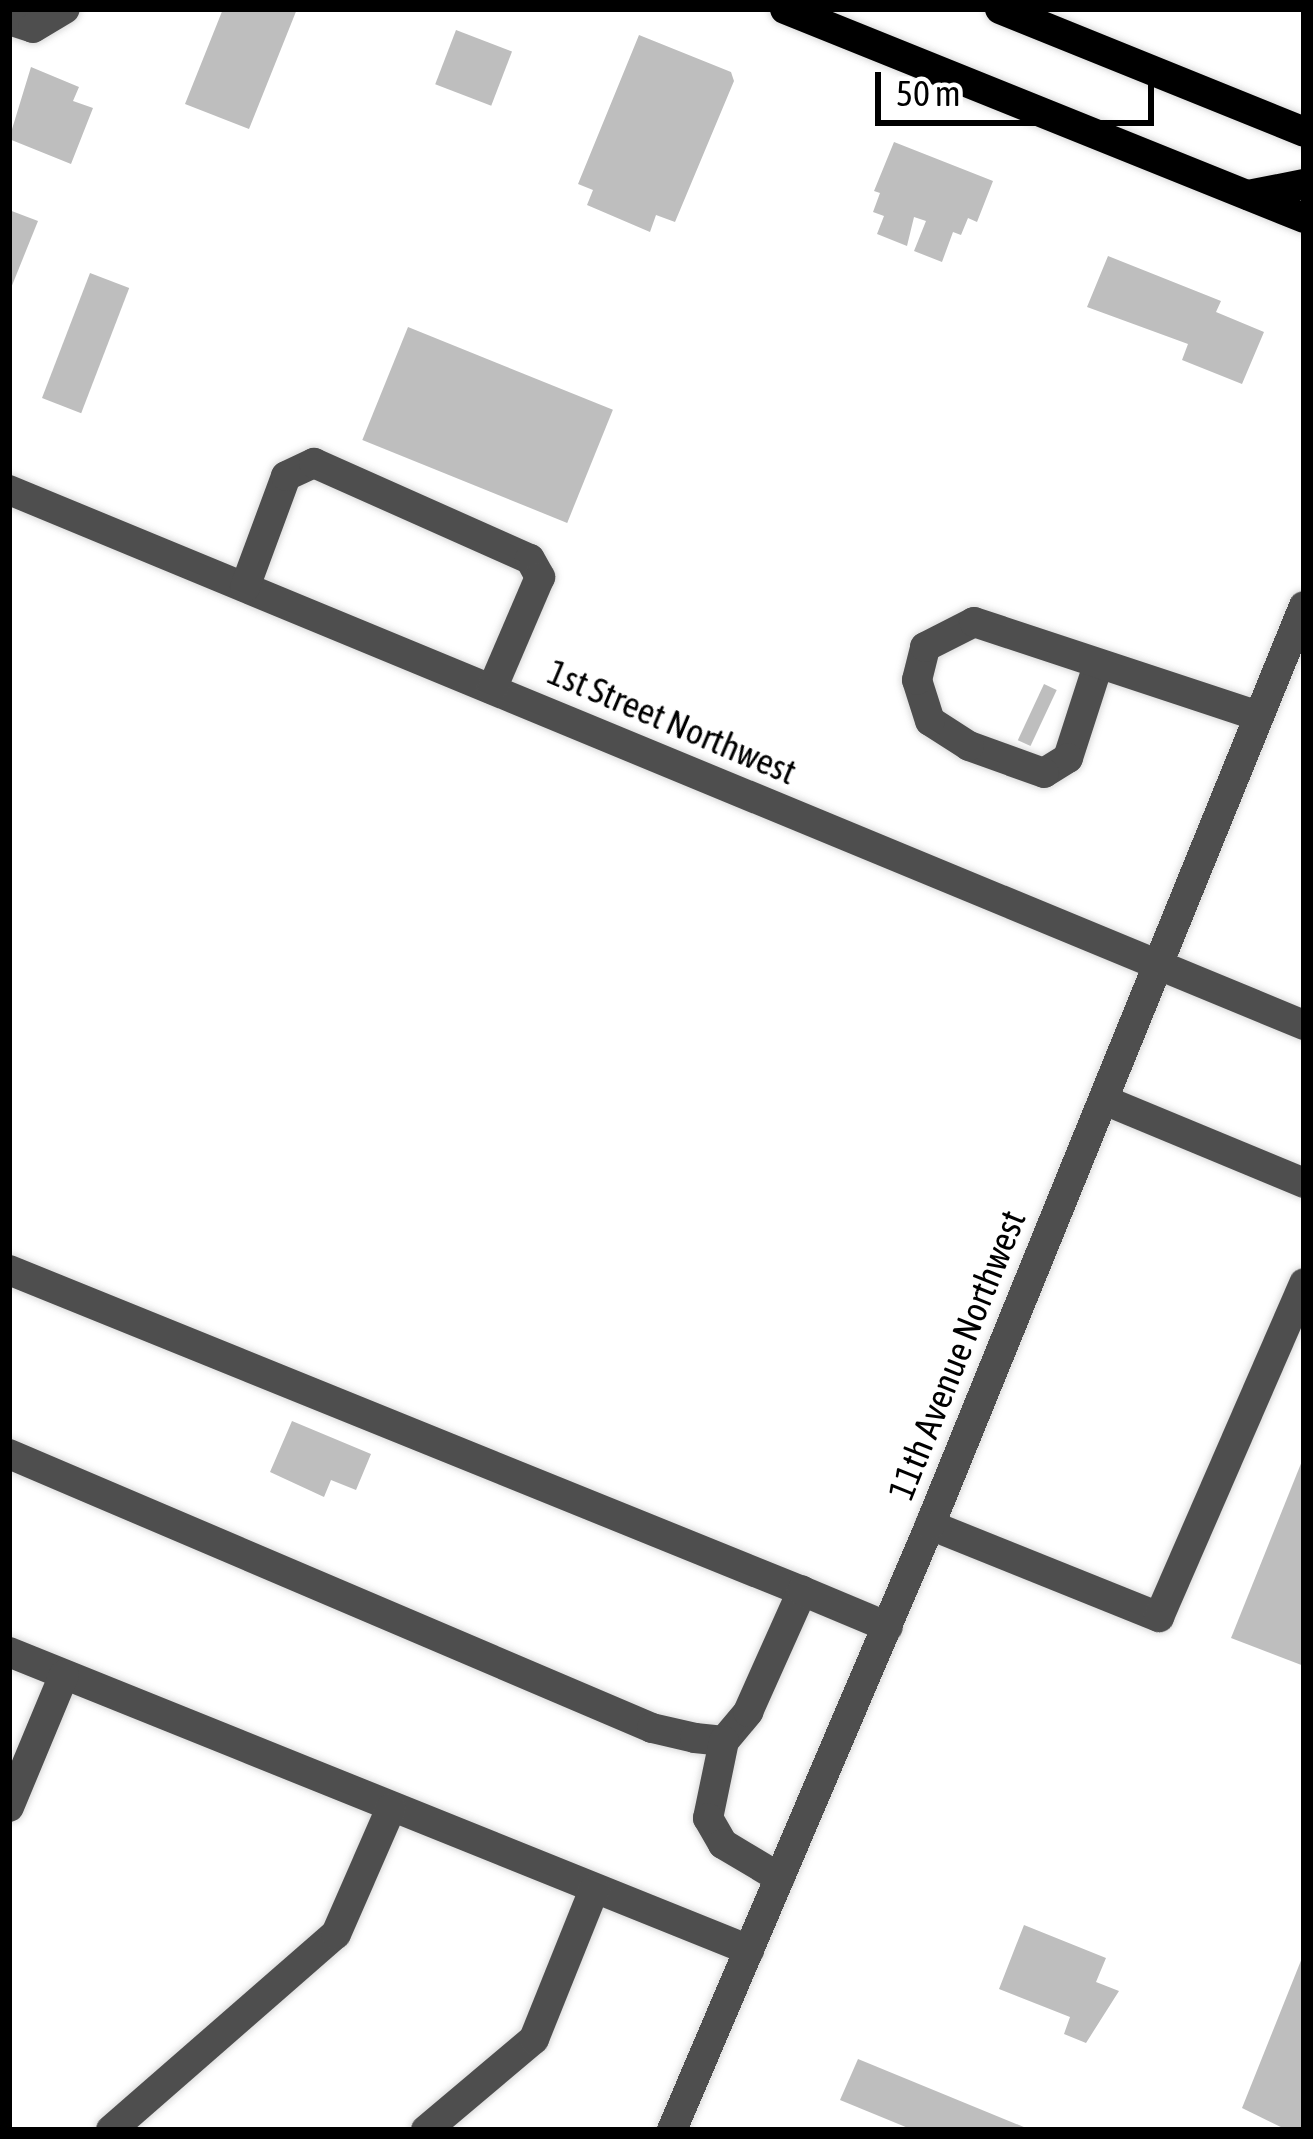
<!DOCTYPE html>
<html>
<head>
<meta charset="utf-8">
<style>
	body { margin:0 }
	#map { position:relative; width:1313px; height:2139px; overflow:hidden; background:#fff; font-family:"Asap Condensed",sans-serif }
	div>[style] { position:absolute }
	.building>* { inset:0; background:#bebebe; transform-origin:0 0 }
	.roads { filter:drop-shadow(0 0 3px #dbdbdb) drop-shadow(0 0 3px #dbdbdb) }
	.minor>* { height:30px; margin:-15px; padding:0 15px; transform-origin:15px; border-radius:15px; background:#4e4e4e }
	.major>* { height:30px; margin:-15px; padding:0 15px; transform-origin:15px; border-radius:15px; background:#000 }
	span { translate:-50% -50%; white-space:nowrap; text-align:center; line-height:1.15; -webkit-text-stroke:9px #fff; paint-order:stroke }
	.street-label { font-size:36px; color:#000 }
	.frame { position:absolute; inset:0; border:12px solid #000; pointer-events:none }
	.scale { position:absolute; left:875px; top:72px; width:279px; height:54px; box-sizing:border-box; border:6px solid #000; border-top:0; padding-left:15px; font-size:36px; line-height:42px; white-space:nowrap; color:#000; -webkit-text-stroke:9px #fff; paint-order:stroke }
</style>
</head>
<body>
<div id="map">
	<div class="building">
		<div style="clip-path:polygon(223px 9px,297px 9px,249px 129px,185px 104px)"></div>
		<div style="left:456px;top:30px;width:60px;height:58px;rotate:21deg"></div>
		<div style="clip-path:polygon(639px 35px,731px 72px,734px 81px,675px 222px,656px 215px,650px 232px,587px 205px,593px 190px,578px 184px)"></div>
		<div style="clip-path:polygon(31px 67px,79px 87px,73px 101px,93px 108px,71px 164px,9px 139px)"></div>
		<div style="clip-path:polygon(894px 142px,993px 181px,977px 222px,968px 218px,961px 235px,953px 232px,942px 262px,914px 251px,926px 221px,914px 217px,907px 246px,877px 234px,884px 216px,873px 212px,880px 193px,874px 191px)"></div>
		<div style="clip-path:polygon(9px 210px,38px 221px,9px 293px)"></div>
		<div style="clip-path:polygon(1108px 256px,1221px 301px,1216px 312px,1264px 332px,1242px 384px,1182px 360px,1188px 344px,1087px 307px)"></div>
		<div style="left:90px;top:273px;width:42px;height:134px;rotate:21deg"></div>
		<div style="left:408px;top:327px;width:221px;height:122px;rotate:22deg"></div>
		<div style="left:1044px;top:684px;width:14px;height:62px;rotate:25deg"></div>
		<div style="clip-path:polygon(292px 1421px,371px 1454px,356px 1490px,331px 1480px,324px 1497px,270px 1472px)"></div>
		<div style="clip-path:polygon(1304px 1456px,1304px 1666px,1231px 1638px)"></div>
		<div style="clip-path:polygon(1024px 1925px,1106px 1958px,1096px 1982px,1119px 1991px,1086px 2043px,1064px 2034px,1070px 2017px,999px 1989px)"></div>
		<div style="clip-path:polygon(1304px 1953px,1304px 2130px,1287px 2130px,1242px 2108px)"></div>
		<div style="clip-path:polygon(858px 2059px,1031px 2130px,913px 2130px,840px 2100px)"></div>
	</div>
	<div class="roads">
		<div class="minor">
			<div style="left:9px;top:20px;width:25px;rotate:18deg"></div>
			<div style="left:33px;top:28px;width:37px;rotate:-31deg"></div>
			<div style="left:9px;top:490px;width:1401px;rotate:22.45deg"></div>
			<div style="left:245px;top:587px;width:118px;rotate:-69.7deg"></div>
			<div style="left:286px;top:476px;width:31px;rotate:-25deg"></div>
			<div style="left:314px;top:463px;width:236px;rotate:24deg"></div>
			<div style="left:530px;top:559px;width:21px;rotate:61deg"></div>
			<div style="left:540px;top:577px;width:122px;rotate:113.2deg"></div>
			<div style="left:1098px;top:665px;width:98px;rotate:107.9deg"></div>
			<div style="left:1068px;top:758px;width:28px;rotate:148deg"></div>
			<div style="left:1044px;top:773px;width:80px;rotate:-160.2deg"></div>
			<div style="left:969px;top:746px;width:46px;rotate:-147.3deg"></div>
			<div style="left:930px;top:721px;width:43px;rotate:-107.6deg"></div>
			<div style="left:917px;top:680px;width:34px;rotate:-76deg"></div>
			<div style="left:925px;top:647px;width:55px;rotate:-27deg"></div>
			<div style="left:974px;top:622px;width:300px;rotate:18.3deg"></div>
			<div style="left:1104px;top:1100px;width:217px;rotate:22.5deg"></div>
			<div style="left:9px;top:1270px;width:856px;rotate:22.04deg"></div>
			<div style="left:9px;top:1454px;width:699px;rotate:23.08deg"></div>
			<div style="left:652px;top:1728px;width:44px;rotate:13.1deg"></div>
			<div style="left:695px;top:1738px;width:29px;rotate:6deg"></div>
			<div style="left:724px;top:1741px;width:38px;rotate:-50deg"></div>
			<div style="left:748px;top:1712px;width:133px;rotate:-65.9deg"></div>
			<div style="left:802px;top:1591px;width:93px;rotate:22.7deg"></div>
			<div style="left:930px;top:1525px;width:247px;rotate:21.9deg"></div>
			<div style="left:1159px;top:1617px;width:364px;rotate:-66.5deg"></div>
			<div style="left:9px;top:1652px;width:798px;rotate:21.93deg"></div>
			<div style="left:724px;top:1741px;width:79px;rotate:101.7deg"></div>
			<div style="left:708px;top:1818px;width:30px;rotate:60deg"></div>
			<div style="left:723px;top:1844px;width:66px;rotate:30.8deg"></div>
			<div style="left:9px;top:1807px;width:143px;rotate:-67.4deg"></div>
			<div style="left:111px;top:2130px;width:298px;rotate:-41.1deg"></div>
			<div style="left:336px;top:1934px;width:137px;rotate:-66.4deg"></div>
			<div style="left:426px;top:2130px;width:141px;rotate:-40.1deg"></div>
			<div style="left:534px;top:2039px;width:161px;rotate:-68.1deg"></div>
			<div style="left:672px;top:2130px;width:658px;rotate:-66.9deg"></div>
			<div style="left:930px;top:1525px;width:992px;rotate:-67.86deg"></div>
		</div>
		<div class="major">
			<div style="left:785px;top:9px;width:560px;rotate:21.93deg"></div>
			<div style="left:1000px;top:9px;width:328px;rotate:22deg"></div>
			<div style="left:1248px;top:195px;width:57px;rotate:-11.1deg"></div>
		</div>
	</div>
	<div class="street-label">
		<span style="left:672px;top:722px;rotate:23deg">1st Street Northwest</span>
		<span style="left:957px;top:1355px;rotate:-68deg">11th Avenue Northwest</span>
	</div>
	<div class="frame"></div>
	<div class="scale">50 m</div>
</div>
</body>
</html>
